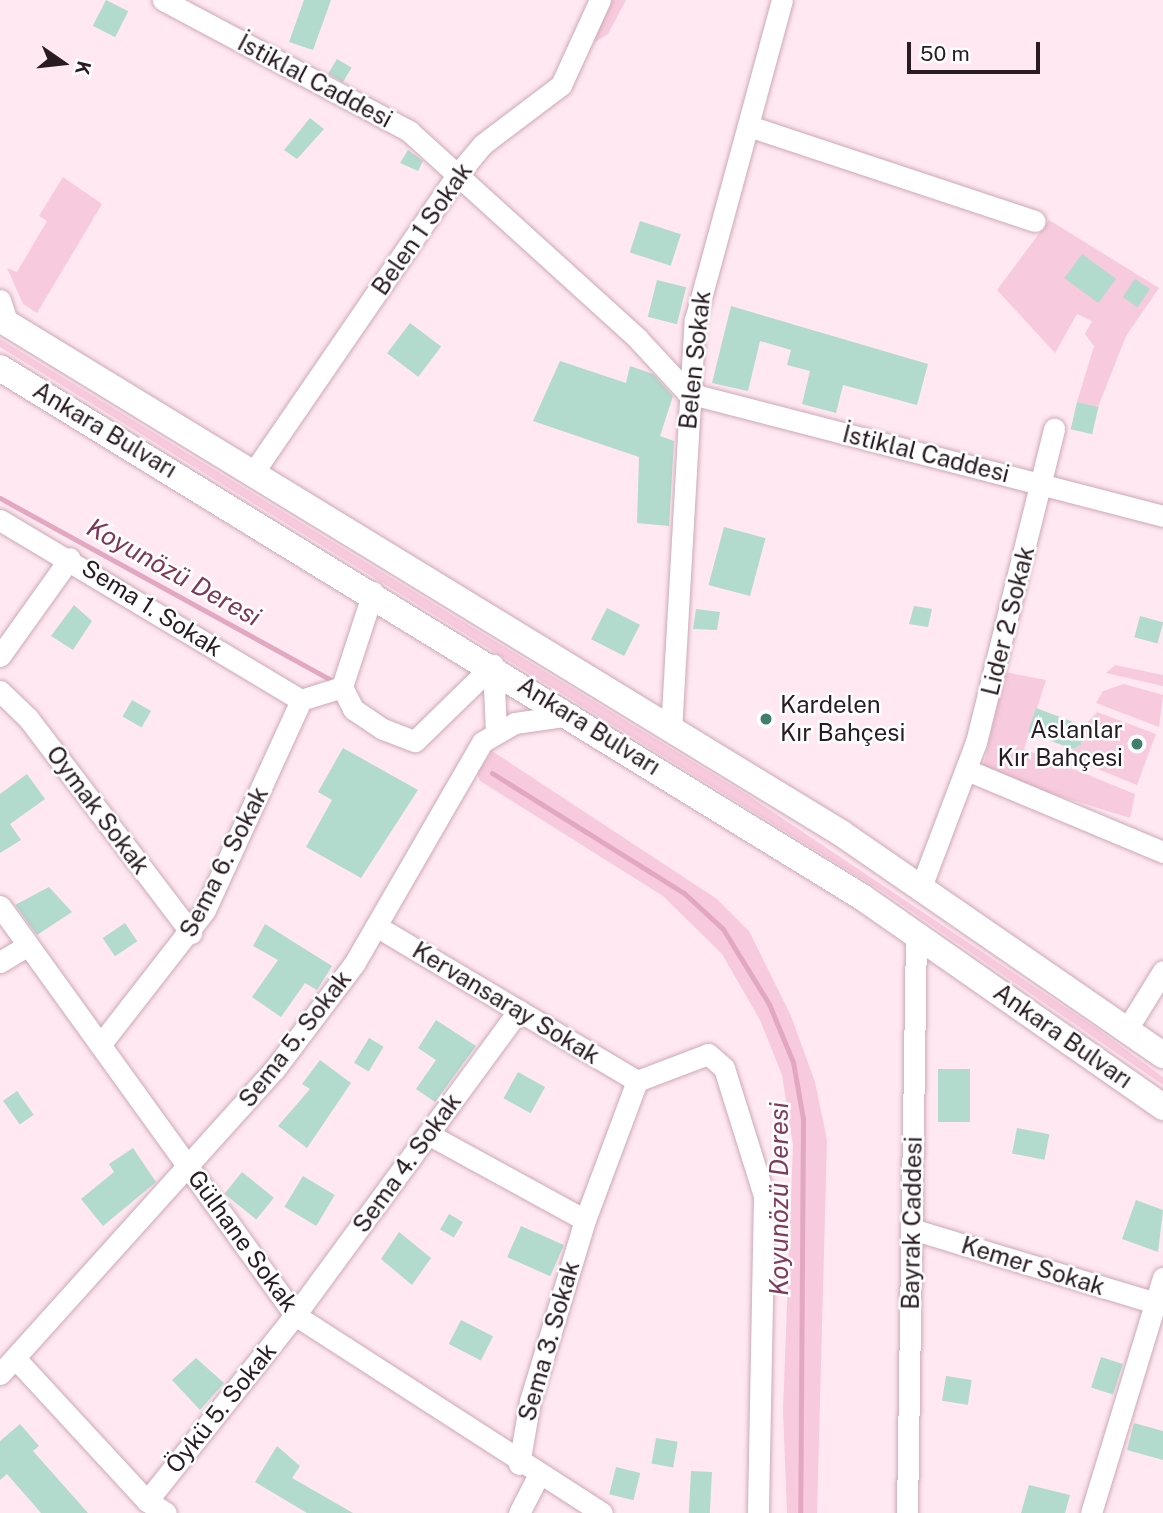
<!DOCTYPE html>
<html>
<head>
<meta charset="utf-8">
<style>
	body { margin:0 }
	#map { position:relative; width:1163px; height:1513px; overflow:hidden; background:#ffe8f1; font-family:"Public Sans",sans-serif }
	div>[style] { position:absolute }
	.green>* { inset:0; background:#f8cadd }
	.stream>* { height:5px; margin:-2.5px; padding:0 2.5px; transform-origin:2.5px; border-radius:2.5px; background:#e3a8c1 }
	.building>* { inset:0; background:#b2dacd; transform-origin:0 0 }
	.roads { filter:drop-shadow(0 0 2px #cda9b8) drop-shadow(0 0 2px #cda9b8) }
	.minor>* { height:21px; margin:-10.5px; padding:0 10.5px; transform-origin:10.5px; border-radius:10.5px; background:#fff }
	.major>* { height:26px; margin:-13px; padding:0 13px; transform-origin:13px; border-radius:13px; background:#fff }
	.dots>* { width:19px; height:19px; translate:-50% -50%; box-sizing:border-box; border:4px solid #fff; border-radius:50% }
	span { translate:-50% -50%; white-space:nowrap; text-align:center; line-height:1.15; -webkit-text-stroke:5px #fff; paint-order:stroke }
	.street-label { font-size:24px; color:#281b21 }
	.poi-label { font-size:24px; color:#281b21 }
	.left { translate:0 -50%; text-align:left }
	.right { translate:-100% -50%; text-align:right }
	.water-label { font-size:26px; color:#7d3759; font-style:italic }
	.north { position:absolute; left:28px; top:28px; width:70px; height:70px; -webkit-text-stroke:5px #fff; paint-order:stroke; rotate:104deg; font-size:19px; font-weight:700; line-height:28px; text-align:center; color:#281b21 }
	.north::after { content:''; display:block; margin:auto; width:24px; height:32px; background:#281b21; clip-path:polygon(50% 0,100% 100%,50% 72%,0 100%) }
	.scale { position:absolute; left:907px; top:42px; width:133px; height:32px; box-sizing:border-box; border:4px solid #281b21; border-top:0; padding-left:9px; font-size:21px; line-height:24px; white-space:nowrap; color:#281b21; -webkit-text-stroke:5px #fff; paint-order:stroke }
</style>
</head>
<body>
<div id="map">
	<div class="green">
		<div style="clip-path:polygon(593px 0,626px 0,608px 34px,595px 42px,583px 29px)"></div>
		<div style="clip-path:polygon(63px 177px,102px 204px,37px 313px,23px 304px,7px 268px,17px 272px,47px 221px,39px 216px)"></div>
		<div style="clip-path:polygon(1049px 220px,1159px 288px,1126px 336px,1098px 407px,1077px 402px,1094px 346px,1085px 334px,1092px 321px,1077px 314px,1055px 353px,997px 290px)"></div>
		<div style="clip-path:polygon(0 339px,749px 796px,1096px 1028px,1163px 1077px,1163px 1085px,882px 891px,0 347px)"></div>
		<div style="clip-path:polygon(1115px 665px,1163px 675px,1163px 686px,1106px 673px)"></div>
		<div style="clip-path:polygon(1005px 672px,1046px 680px,1024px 749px,1135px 794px,1130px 818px,982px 772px)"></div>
		<div style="clip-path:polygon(1124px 684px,1163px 695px,1159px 727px,1096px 703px,1103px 691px)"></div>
		<div style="clip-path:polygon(1097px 712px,1156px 734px,1137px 785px,1075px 760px,1072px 749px,1081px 745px,1084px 726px)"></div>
		<div style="clip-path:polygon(492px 751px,717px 899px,749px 931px,791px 1016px,815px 1082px,827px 1140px,817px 1513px,787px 1513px,783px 1411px,793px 1145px,782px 1075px,760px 1020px,722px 954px,663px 896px,480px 781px,477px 773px)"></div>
	</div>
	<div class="stream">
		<div style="left:0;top:498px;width:376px;rotate:28.8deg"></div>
		<div style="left:492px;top:773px;width:226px;rotate:32deg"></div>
		<div style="left:684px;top:893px;width:53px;rotate:42.7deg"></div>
		<div style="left:723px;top:929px;width:88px;rotate:58.5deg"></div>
		<div style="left:769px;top:1004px;width:63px;rotate:67.5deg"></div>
		<div style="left:793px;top:1062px;width:58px;rotate:80deg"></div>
		<div style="left:803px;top:1119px;width:394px;rotate:90.4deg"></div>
	</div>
	<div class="building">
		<div style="left:106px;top:0;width:25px;height:29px;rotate:27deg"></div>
		<div style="clip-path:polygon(304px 0,331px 0,313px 50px,289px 42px)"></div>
		<div style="left:337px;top:59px;width:17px;height:17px;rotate:31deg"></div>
		<div style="clip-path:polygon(310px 118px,324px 129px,297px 159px,284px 150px)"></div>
		<div style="clip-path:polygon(408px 150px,423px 161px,418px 171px,400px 163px)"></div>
		<div style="left:640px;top:221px;width:43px;height:33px;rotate:18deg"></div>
		<div style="left:1082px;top:254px;width:42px;height:30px;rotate:36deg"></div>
		<div style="left:1135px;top:279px;width:18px;height:22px;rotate:34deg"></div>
		<div style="left:657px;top:280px;width:30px;height:38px;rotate:14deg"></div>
		<div style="clip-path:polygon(731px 306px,928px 364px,917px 405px,843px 385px,836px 413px,802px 404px,810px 371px,787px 365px,791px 350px,760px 341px,748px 391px,712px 383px)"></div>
		<div style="left:410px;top:323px;width:39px;height:38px;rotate:37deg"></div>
		<div style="clip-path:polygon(560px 361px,626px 383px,630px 366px,653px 374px,673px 396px,660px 436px,674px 441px,669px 526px,637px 523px,639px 457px,533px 421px)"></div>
		<div style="left:1077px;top:402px;width:22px;height:28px;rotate:13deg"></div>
		<div style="left:724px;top:527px;width:43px;height:60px;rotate:15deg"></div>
		<div style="clip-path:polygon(74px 605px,92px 621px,73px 650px,51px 636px)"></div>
		<div style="clip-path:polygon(914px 606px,932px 609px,928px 627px,909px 624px)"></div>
		<div style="left:607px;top:608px;width:37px;height:35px;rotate:27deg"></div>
		<div style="clip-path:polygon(696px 609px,720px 612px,717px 630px,693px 629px)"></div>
		<div style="left:1140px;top:616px;width:24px;height:22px;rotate:15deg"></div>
		<div style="left:132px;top:700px;width:22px;height:19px;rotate:30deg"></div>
		<div style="clip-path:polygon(1036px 708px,1084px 726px,1081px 745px,1072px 749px,1028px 732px)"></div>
		<div style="clip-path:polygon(343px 748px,418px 790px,361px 878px,306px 847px,332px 800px,318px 792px)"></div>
		<div style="clip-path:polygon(27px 774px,45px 799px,10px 824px,21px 840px,0 853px,0 794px)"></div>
		<div style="clip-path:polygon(49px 887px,72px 912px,37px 935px,15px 905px)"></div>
		<div style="left:125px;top:923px;width:22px;height:27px;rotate:56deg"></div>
		<div style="clip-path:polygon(265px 924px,332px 966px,317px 990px,305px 983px,281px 1017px,252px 997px,278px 960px,253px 946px)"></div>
		<div style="clip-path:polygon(436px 1020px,476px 1046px,435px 1102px,416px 1089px,436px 1060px,418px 1048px)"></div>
		<div style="left:369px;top:1038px;width:17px;height:29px;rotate:31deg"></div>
		<div style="clip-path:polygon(320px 1060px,351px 1083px,307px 1148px,278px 1126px,310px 1089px,302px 1084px)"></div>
		<div style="left:970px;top:1069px;width:53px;height:32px;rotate:90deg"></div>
		<div style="left:518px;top:1072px;width:31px;height:30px;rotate:29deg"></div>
		<div style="left:17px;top:1091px;width:29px;height:17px;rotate:55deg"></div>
		<div style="left:1017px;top:1128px;width:33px;height:26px;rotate:11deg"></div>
		<div style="clip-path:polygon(133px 1148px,156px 1182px,103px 1226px,81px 1199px,114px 1172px,109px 1164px)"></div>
		<div style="left:242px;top:1172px;width:41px;height:28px;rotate:39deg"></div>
		<div style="left:303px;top:1176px;width:37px;height:36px;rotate:31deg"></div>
		<div style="clip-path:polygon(1136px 1200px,1163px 1210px,1158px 1252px,1122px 1239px)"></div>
		<div style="left:449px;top:1214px;width:16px;height:18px;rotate:30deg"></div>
		<div style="left:521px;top:1226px;width:47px;height:34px;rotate:24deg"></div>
		<div style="clip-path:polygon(399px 1232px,431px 1258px,412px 1285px,381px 1259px)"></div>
		<div style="left:461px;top:1320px;width:36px;height:27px;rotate:27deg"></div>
		<div style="left:1101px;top:1357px;width:23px;height:32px;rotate:18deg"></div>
		<div style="clip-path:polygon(196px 1358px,224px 1383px,200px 1410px,172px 1380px)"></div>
		<div style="left:946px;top:1376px;width:26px;height:25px;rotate:9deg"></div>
		<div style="clip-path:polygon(1134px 1423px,1163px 1431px,1163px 1460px,1127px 1450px)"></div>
		<div style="clip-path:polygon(20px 1424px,39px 1446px,33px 1451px,88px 1513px,41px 1513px,7px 1474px,0 1480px,0 1441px)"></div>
		<div style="left:656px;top:1438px;width:22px;height:26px;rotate:10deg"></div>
		<div style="clip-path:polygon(277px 1446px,300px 1466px,292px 1478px,353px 1513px,307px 1513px,255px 1482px)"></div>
		<div style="left:616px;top:1467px;width:25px;height:28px;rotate:14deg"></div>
		<div style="left:691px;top:1471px;width:21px;height:42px;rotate:3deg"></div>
		<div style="clip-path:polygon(1029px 1485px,1070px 1495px,1065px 1513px,1021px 1513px)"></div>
	</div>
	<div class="roads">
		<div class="minor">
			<div style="left:163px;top:0;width:279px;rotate:28deg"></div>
			<div style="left:409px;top:131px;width:309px;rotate:42.2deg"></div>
			<div style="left:638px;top:339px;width:74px;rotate:47.2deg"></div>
			<div style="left:688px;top:393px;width:491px;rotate:14.5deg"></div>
			<div style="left:749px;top:126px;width:301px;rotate:18.4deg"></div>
			<div style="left:0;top:300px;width:25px;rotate:72deg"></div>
			<div style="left:253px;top:473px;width:361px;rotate:-55.6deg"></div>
			<div style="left:457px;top:175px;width:40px;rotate:-50deg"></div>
			<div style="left:483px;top:144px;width:98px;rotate:-37.1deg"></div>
			<div style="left:561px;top:85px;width:94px;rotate:-65.4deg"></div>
			<div style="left:0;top:520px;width:351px;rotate:30.9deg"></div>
			<div style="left:373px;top:592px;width:100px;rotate:108.1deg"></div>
			<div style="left:342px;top:687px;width:25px;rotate:63deg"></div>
			<div style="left:353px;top:709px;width:36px;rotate:34deg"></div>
			<div style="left:383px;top:729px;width:34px;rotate:21deg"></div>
			<div style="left:415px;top:741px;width:109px;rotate:-44.3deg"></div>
			<div style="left:0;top:656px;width:120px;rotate:-54.5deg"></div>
			<div style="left:493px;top:665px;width:67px;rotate:87.4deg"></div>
			<div style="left:0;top:691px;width:39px;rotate:44deg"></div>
			<div style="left:28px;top:718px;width:270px;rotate:52.8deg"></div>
			<div style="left:671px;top:731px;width:412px;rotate:-86.7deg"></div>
			<div style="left:695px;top:320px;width:332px;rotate:-74.8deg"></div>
			<div style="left:967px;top:770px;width:212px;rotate:22.7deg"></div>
			<div style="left:921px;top:887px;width:155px;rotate:-69.2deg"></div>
			<div style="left:976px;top:742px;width:323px;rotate:-76deg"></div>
			<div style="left:0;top:906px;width:504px;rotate:54.2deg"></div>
			<div style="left:295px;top:1315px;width:365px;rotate:32.8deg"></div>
			<div style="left:376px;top:926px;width:304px;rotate:30.7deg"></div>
			<div style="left:0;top:962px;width:33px;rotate:-31deg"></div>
			<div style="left:1127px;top:1029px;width:68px;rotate:-58.2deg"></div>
			<div style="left:100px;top:1045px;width:171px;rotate:-52.1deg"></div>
			<div style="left:205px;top:910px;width:231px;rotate:-65.4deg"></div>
			<div style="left:301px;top:700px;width:43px;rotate:-17.6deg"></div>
			<div style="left:428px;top:1134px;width:179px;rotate:28.7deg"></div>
			<div style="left:912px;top:1229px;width:254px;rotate:16.9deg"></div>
			<div style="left:15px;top:1358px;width:195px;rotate:47.3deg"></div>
			<div style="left:147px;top:1501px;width:22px;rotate:32deg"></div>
			<div style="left:0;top:1374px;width:409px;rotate:-48deg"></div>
			<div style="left:274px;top:1070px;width:133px;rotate:-53deg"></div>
			<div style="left:354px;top:964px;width:256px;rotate:-60deg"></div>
			<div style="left:482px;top:742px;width:38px;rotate:-30deg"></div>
			<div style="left:515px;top:723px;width:57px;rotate:-8.1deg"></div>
			<div style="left:519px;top:1464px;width:64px;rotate:-80.1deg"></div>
			<div style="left:530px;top:1401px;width:189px;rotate:-73.1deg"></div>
			<div style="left:585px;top:1220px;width:148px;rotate:-69.5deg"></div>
			<div style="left:637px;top:1081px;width:76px;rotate:-20.8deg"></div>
			<div style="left:708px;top:1054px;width:21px;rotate:41deg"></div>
			<div style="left:724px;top:1068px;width:134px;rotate:72.6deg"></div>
			<div style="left:764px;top:1196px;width:317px;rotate:91.1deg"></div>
			<div style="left:147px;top:1501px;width:238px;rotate:-51.5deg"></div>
			<div style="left:295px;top:1315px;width:378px;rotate:-53.7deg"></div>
			<div style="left:519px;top:1513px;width:42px;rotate:-62.8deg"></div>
			<div style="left:907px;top:1513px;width:579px;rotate:-89.11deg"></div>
			<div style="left:1091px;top:1513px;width:246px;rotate:-73deg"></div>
		</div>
		<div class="major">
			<div style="left:0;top:319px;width:986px;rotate:31.43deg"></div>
			<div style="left:841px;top:833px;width:391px;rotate:34.6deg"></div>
			<div style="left:0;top:368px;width:1011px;rotate:31.54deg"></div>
			<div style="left:862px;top:897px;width:367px;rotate:34.9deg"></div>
		</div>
	</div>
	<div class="dots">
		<div style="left:766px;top:719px;background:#3f7f6c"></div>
		<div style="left:1137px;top:744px;background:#3f7f6c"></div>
	</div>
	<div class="street-label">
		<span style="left:315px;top:81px;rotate:28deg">İstiklal Caddesi</span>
		<span style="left:422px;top:229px;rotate:-55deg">Belen 1 Sokak</span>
		<span style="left:695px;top:360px;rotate:-84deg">Belen Sokak</span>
		<span style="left:105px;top:430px;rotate:31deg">Ankara Bulvarı</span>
		<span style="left:926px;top:454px;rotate:14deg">İstiklal Caddesi</span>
		<span style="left:152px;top:608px;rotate:32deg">Sema 1. Sokak</span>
		<span style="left:1008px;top:621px;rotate:-76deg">Lider 2 Sokak</span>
		<span style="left:589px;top:726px;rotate:32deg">Ankara Bulvarı</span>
		<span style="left:98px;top:810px;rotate:53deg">Oymak Sokak</span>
		<span style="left:224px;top:862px;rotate:-63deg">Sema 6. Sokak</span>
		<span style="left:506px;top:1003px;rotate:31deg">Kervansaray Sokak</span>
		<span style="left:1063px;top:1036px;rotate:35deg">Ankara Bulvarı</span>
		<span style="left:295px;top:1039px;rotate:-52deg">Sema 5. Sokak</span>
		<span style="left:407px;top:1163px;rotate:-54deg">Sema 4. Sokak</span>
		<span style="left:912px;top:1223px;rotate:-89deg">Bayrak Caddesi</span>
		<span style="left:243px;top:1241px;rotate:54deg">Gülhane Sokak</span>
		<span style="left:1033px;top:1266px;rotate:17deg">Kemer Sokak</span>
		<span style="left:549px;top:1341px;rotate:-74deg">Sema 3. Sokak</span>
		<span style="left:221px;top:1408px;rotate:-51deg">Öykü 5. Sokak</span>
	</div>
	<div class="poi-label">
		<span class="left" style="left:780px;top:719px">Kardelen<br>Kır Bahçesi</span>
		<span class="right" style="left:1123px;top:744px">Aslanlar<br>Kır Bahçesi</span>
	</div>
	<div class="water-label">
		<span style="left:174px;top:572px;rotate:29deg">Koyunözü Deresi</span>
		<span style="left:779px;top:1199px;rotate:-90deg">Koyunözü Deresi</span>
	</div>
	<div class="north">K</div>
	<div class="scale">50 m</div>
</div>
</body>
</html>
